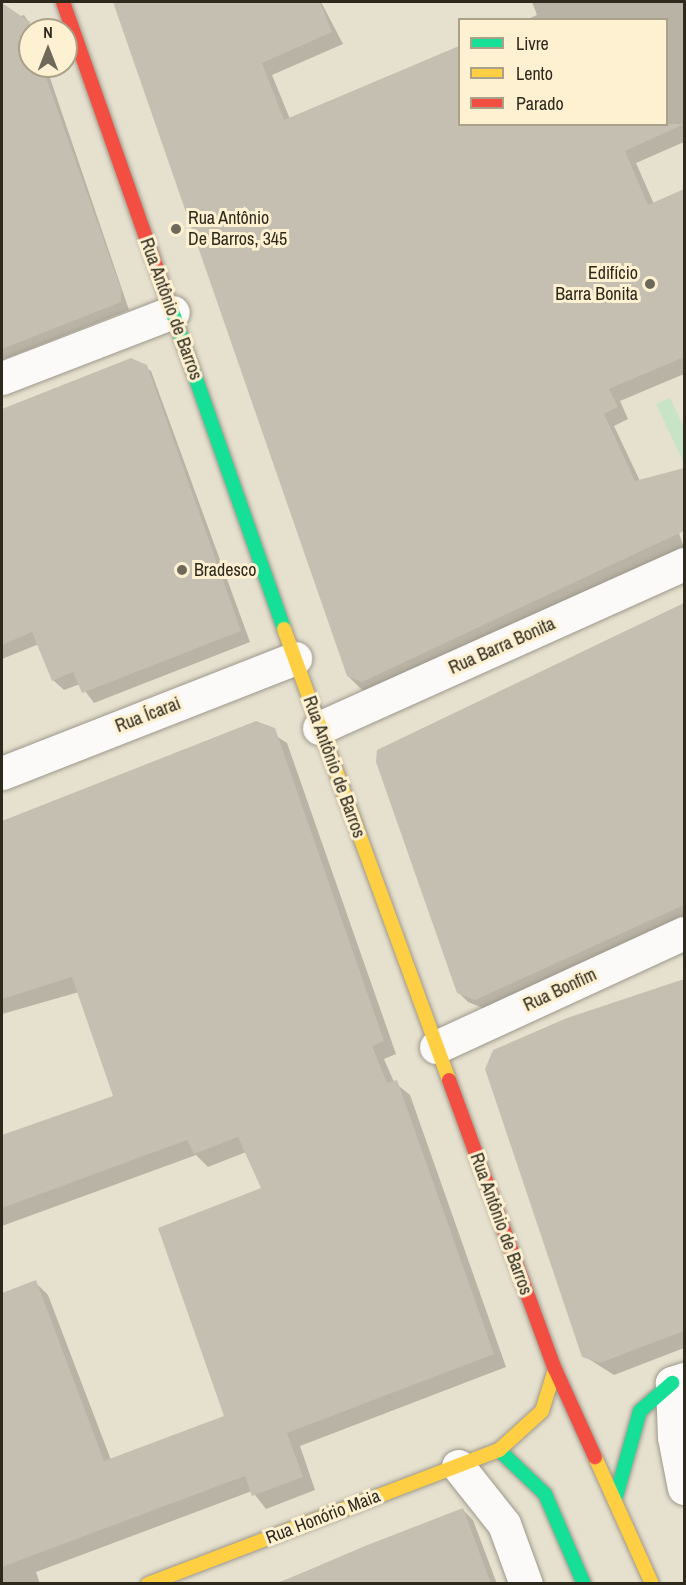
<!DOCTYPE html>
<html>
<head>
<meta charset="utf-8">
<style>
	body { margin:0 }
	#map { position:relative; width:686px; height:1585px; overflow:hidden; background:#e6e0ce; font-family:"Archivo Narrow",sans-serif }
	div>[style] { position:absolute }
	.green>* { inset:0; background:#c8e4c7 }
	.shadow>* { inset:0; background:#0003 }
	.building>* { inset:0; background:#c4bfb1 }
	.roads { filter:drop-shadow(0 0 2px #9d988b) drop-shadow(0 0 2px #9d988b) }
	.street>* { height:33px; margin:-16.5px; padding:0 16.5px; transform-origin:16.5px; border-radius:16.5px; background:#fbfaf8 }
	.fast>* { height:14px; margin:-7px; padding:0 7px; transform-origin:7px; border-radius:7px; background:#16e098 }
	.slow>* { height:14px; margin:-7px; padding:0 7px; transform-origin:7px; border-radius:7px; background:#ffcf43 }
	.jam>* { height:14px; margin:-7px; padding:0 7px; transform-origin:7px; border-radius:7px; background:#f24e42 }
	.dots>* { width:16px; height:16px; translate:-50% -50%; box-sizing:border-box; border:3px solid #fef1d1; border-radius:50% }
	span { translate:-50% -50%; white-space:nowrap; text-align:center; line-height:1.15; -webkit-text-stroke:6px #fef1d1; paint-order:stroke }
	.poi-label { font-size:18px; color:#2e291d }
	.left { translate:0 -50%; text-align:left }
	.right { translate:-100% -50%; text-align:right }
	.street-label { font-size:18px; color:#2e291d }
	.frame { position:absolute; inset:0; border:3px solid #2e291d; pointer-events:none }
	.legend { position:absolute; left:458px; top:18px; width:210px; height:108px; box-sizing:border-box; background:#fef1d1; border:2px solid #aba189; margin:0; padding:8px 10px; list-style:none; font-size:18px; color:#2e291d }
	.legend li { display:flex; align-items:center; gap:12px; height:30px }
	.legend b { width:30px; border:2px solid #aba189 }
	.north { position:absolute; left:18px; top:18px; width:60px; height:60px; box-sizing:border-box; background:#fef1d1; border:2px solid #aba189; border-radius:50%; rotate:0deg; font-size:16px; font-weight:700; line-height:24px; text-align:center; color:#2e291d }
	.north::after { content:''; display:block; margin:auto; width:21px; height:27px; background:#6e695b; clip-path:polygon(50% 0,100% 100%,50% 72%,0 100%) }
</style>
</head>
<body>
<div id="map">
	<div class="green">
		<div style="clip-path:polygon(670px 398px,684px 428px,684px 463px,656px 404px)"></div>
	</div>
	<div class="shadow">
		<div style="clip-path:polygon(115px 2px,242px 2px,245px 6px,191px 50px,308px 2px,321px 2px,343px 44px,272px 75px,290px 119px,460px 48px,460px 124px,666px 124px,666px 20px,526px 20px,537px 15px,532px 2px,684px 2px,684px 142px,636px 163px,654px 204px,684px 191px,684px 374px,620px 401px,628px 419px,614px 426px,640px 481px,684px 469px,684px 520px,676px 524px,684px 548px,367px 693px,360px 688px,348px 676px)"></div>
		<div style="clip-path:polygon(24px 15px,34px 30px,30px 30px,30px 66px,46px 66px,129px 310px,2px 360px,2px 23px)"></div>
		<div style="clip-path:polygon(131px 359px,151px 371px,250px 642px,94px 703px,80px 684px,64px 690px,53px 680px,39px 644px,2px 659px,2px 411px)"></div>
		<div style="clip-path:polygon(684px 605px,684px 918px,485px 1009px,468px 1002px,458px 992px,379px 751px)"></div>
		<div style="clip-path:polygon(256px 723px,287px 743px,396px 1054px,384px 1059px,394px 1082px,410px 1095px,506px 1367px,300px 1446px,315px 1490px,266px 1509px,252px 1491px,36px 1572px,40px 1584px,2px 1584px,2px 1294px,35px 1282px,48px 1295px,111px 1460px,225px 1417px,263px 1189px,246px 1152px,208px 1167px,196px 1155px,2px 1226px,2px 1137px,115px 1097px,79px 992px,2px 1014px,2px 822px)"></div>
		<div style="clip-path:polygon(684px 980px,684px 1348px,614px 1375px,584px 1356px,568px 1019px)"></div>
		<div style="clip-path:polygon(463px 1510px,473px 1520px,497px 1584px,275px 1584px)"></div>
	</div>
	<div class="building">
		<div style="clip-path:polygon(113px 2px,320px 2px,332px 32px,262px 63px,284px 120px,459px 46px,459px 124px,684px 124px,625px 151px,648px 205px,684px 189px,684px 357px,609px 389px,618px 407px,604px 414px,635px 481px,684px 468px,684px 531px,362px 682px,347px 676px)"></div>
		<div style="clip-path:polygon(2px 3px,30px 22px,30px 66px,42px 66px,121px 289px,121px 302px,2px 349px)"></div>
		<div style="clip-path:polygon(131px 358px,147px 365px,241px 631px,82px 693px,73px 672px,52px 681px,32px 632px,2px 645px,2px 409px)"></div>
		<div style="clip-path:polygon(684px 603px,684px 905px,475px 1000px,457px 993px,376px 762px,377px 750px)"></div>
		<div style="clip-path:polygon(256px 721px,275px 728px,384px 1041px,372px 1046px,387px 1083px,397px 1080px,494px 1354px,287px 1433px,303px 1477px,252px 1496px,245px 1476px,2px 1567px,2px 1293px,36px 1280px,104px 1461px,224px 1416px,158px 1228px,261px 1188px,238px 1137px,194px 1154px,187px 1140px,2px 1208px,2px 1135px,113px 1096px,72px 977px,2px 999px,2px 821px)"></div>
		<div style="clip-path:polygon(684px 979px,684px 1331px,600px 1363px,582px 1357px,485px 1069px,493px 1050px,567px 1018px)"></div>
		<div style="clip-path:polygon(463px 1508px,491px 1584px,276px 1584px,365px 1546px)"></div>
	</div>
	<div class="roads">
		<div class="street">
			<div style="left:2px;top:378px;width:183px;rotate:-21.1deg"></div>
			<div style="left:319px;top:728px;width:400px;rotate:-24.2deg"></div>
			<div style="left:2px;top:773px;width:315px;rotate:-21.4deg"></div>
			<div style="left:436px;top:1047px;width:273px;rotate:-24.7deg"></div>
			<div style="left:684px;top:1379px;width:13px;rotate:162deg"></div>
			<div style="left:672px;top:1383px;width:54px;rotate:87.9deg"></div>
			<div style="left:674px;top:1437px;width:52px;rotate:78.9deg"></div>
			<div style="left:458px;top:1466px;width:74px;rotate:51.6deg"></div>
			<div style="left:504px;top:1524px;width:64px;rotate:69.9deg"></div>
		</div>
		<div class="fast">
			<div style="left:171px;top:308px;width:340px;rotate:70.6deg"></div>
			<div style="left:499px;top:1450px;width:64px;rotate:43.7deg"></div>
			<div style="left:545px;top:1494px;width:98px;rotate:66.6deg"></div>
			<div style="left:615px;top:1500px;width:92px;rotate:-74.3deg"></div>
			<div style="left:640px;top:1411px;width:43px;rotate:-41.2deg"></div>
		</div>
		<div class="slow">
			<div style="left:284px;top:629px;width:480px;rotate:69.9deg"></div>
			<div style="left:595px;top:1457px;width:139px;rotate:65.8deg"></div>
			<div style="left:148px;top:1584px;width:376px;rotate:-20.9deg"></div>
			<div style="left:499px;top:1450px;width:58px;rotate:-42.2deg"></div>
			<div style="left:542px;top:1411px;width:44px;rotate:-72.8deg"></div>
		</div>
		<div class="jam">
			<div style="left:63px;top:2px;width:324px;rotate:70.6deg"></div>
			<div style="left:449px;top:1080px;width:308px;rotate:69.9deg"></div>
			<div style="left:555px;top:1369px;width:97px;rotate:65.6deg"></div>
		</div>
	</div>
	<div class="dots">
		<div style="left:176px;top:229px;background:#6e695b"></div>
		<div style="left:650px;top:284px;background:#6e695b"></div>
		<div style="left:182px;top:570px;background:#6e695b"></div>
	</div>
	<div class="poi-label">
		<span class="left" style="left:188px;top:229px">Rua Antônio<br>De Barros, 345</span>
		<span class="right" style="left:638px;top:284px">Edifício<br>Barra Bonita</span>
		<span class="left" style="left:194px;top:570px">Bradesco</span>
	</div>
	<div class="street-label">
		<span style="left:171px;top:309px;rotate:70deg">Rua Antônio de Barros</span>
		<span style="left:502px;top:646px;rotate:-24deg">Rua Barra Bonita</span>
		<span style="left:148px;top:715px;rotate:-21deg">Rua Ícarai</span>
		<span style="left:334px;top:767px;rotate:70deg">Rua Antônio de Barros</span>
		<span style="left:560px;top:990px;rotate:-25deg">Rua Bonfim</span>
		<span style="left:501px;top:1224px;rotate:70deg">Rua Antônio de Barros</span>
		<span style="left:323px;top:1517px;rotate:-21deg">Rua Honório Maia</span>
	</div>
	<div class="frame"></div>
	<ul class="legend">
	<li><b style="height:8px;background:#16e098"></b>Livre</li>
	<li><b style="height:8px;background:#ffcf43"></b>Lento</li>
	<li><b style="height:8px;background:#f24e42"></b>Parado</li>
	</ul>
	<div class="north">N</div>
</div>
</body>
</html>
